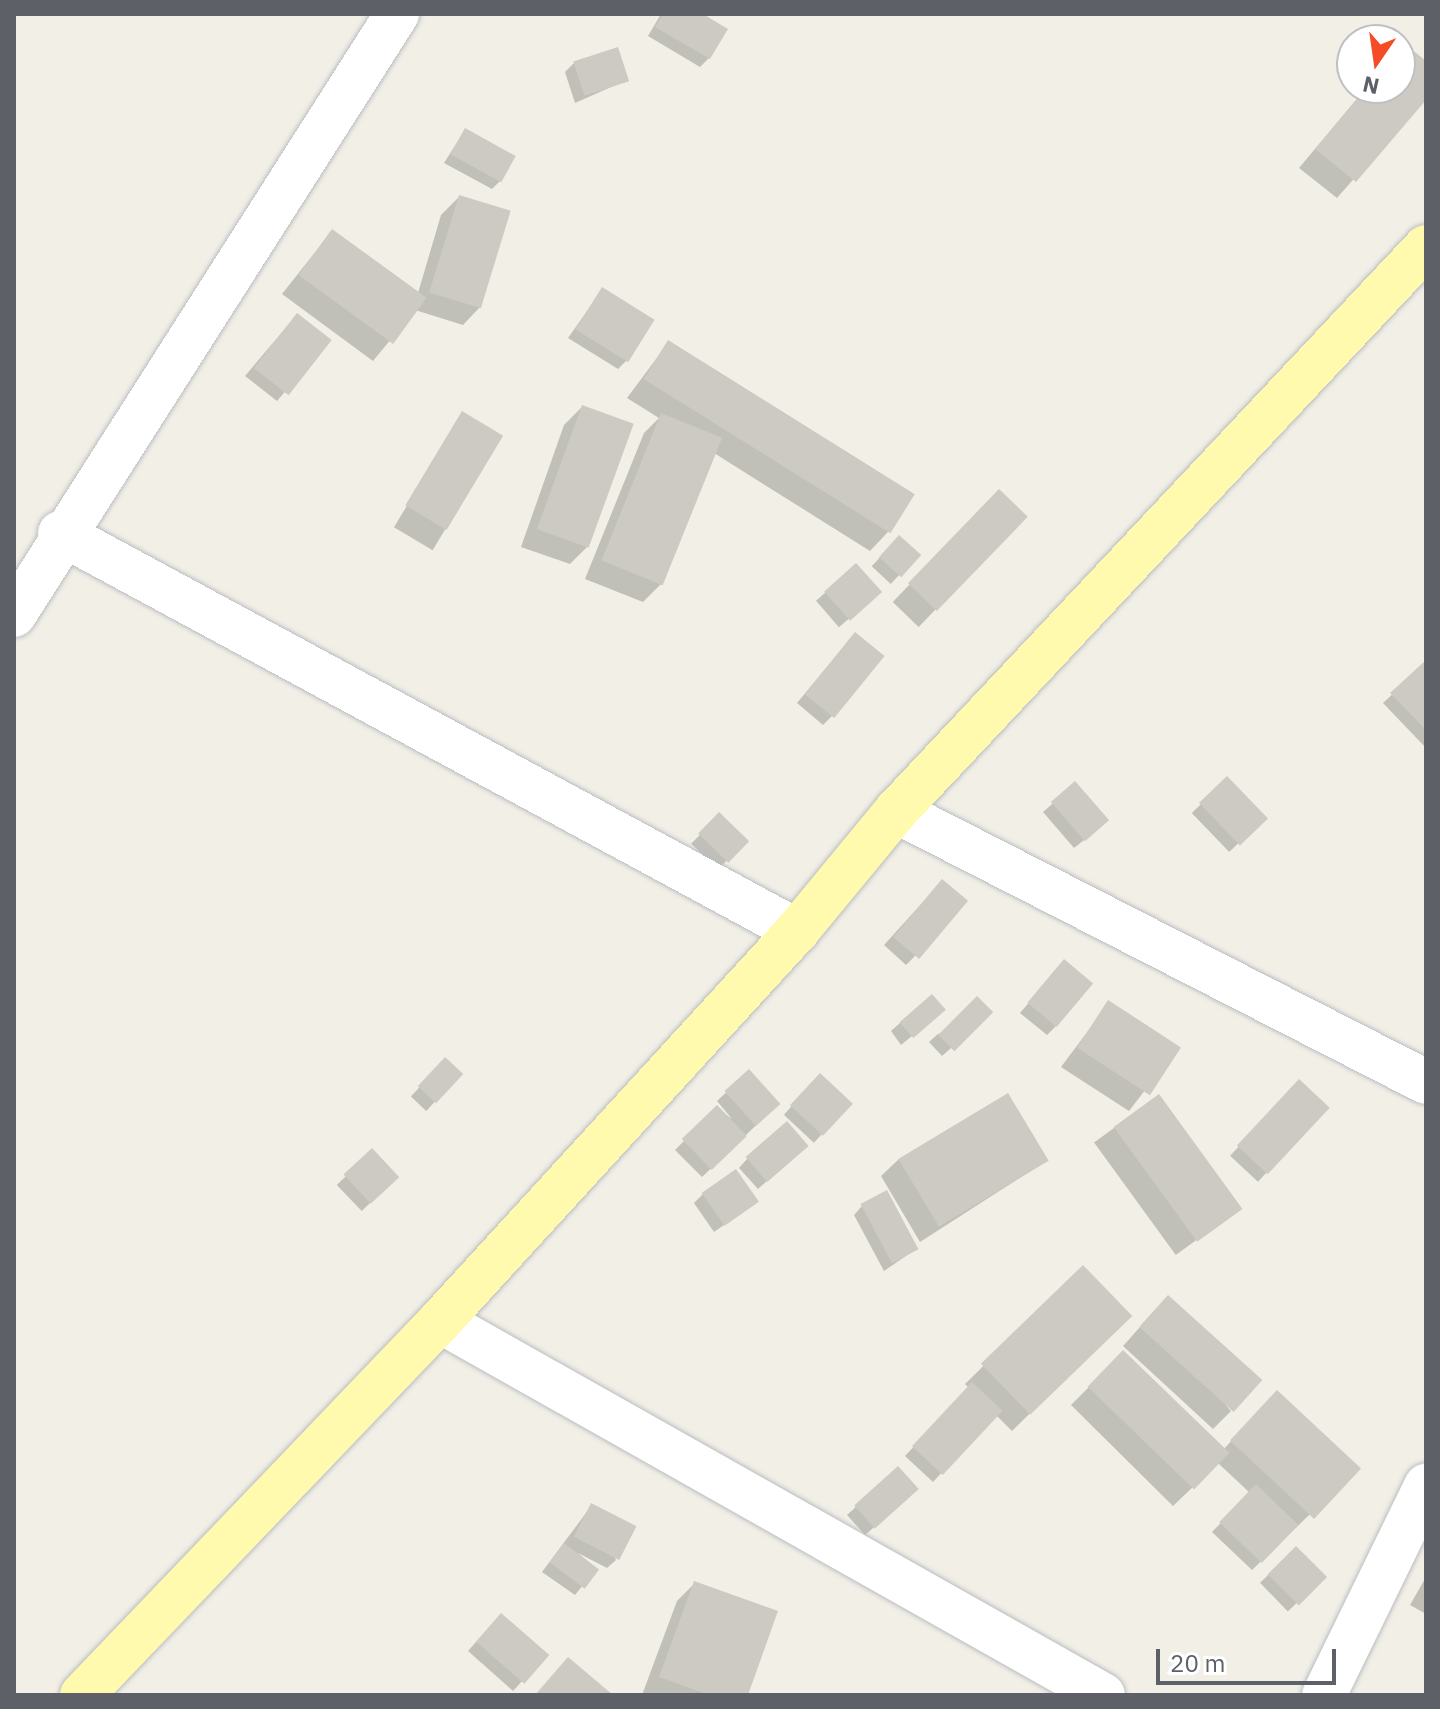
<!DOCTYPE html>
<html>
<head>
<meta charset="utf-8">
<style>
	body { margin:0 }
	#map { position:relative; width:1440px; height:1709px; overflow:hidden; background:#f1efe6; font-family:"IBM Plex Sans",sans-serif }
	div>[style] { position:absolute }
	.shadow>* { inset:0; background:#0003; transform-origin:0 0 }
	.building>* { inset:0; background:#cccac2; transform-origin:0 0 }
	.roads { filter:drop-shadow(0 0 2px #babdc2) drop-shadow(0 0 2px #babdc2) }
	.minor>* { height:44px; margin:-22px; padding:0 22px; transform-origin:22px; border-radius:22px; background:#fff }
	.major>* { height:44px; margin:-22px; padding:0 22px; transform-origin:22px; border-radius:22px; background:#fffaad }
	span { translate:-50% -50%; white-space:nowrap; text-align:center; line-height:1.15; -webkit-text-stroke:6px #fff; paint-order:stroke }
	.frame { position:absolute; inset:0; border:16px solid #5d6167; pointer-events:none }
	.north { position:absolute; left:1336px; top:24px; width:80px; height:80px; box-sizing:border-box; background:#fff; border:2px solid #bec0c2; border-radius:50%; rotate:193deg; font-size:22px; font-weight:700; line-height:32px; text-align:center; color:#5d6167 }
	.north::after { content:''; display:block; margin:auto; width:28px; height:36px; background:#f54c28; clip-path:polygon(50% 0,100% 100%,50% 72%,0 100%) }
	.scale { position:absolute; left:1156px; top:1649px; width:180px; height:36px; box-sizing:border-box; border:4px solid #5d6167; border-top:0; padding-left:10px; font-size:24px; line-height:28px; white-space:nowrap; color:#5d6167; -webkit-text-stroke:6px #fff; paint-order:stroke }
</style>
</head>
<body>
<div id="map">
	<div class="shadow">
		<div style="clip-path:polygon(661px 14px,699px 14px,709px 58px,700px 67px,648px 36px)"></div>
		<div style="clip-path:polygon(1405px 45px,1426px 63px,1426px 96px,1337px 198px,1299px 168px,1366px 88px,1400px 88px)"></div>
		<div style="clip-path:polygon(574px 63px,627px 80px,575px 103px,565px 72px)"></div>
		<div style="clip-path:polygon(465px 130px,501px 180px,492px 189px,444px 163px)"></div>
		<div style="clip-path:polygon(459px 197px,480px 307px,463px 325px,415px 310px,373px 361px,282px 294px,332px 231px,418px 293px,441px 215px)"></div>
		<div style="clip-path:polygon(602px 290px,627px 360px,618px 369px,568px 338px)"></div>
		<div style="clip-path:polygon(289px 324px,329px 340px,277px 401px,245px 376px)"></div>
		<div style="clip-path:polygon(668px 343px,911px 496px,887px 533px,870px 551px,714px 453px,661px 584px,643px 602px,585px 579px,644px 433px,659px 418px,627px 398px)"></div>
		<div style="clip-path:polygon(582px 407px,588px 546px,570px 564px,521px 547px,564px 425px)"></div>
		<div style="left:462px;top:414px;width:45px;height:132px;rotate:31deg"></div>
		<div style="left:999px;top:492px;width:36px;height:153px;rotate:44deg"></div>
		<div style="left:899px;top:537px;width:26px;height:40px;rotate:43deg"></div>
		<div style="left:856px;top:566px;width:35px;height:53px;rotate:49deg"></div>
		<div style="clip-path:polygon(847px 643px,832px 716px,823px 725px,797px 703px)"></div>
		<div style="clip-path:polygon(1426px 663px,1426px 748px,1383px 703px)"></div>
		<div style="left:1227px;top:779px;width:54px;height:49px;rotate:46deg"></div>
		<div style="clip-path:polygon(1075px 784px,1098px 829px,1074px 848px,1043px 812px)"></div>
		<div style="left:719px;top:815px;width:37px;height:40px;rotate:44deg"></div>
		<div style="clip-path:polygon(934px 890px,915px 956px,906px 965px,884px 945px)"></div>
		<div style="clip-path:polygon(1056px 971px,1056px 1026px,1047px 1035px,1020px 1013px)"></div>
		<div style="clip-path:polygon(1109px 1003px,1178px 1047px,1129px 1111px,1061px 1067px)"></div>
		<div style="clip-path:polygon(934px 1018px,901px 1045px,891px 1031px,900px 1023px)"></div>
		<div style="clip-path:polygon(982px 1021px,942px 1056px,929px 1042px,938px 1034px)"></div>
		<div style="left:445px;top:1060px;width:21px;height:50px;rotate:43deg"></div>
		<div style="clip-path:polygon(749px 1071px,770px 1112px,702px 1177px,675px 1150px,717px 1108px,732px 1119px,717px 1101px)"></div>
		<div style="left:820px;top:1076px;width:41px;height:53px;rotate:43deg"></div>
		<div style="left:1299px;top:1082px;width:38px;height:101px;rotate:43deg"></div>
		<div style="left:1158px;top:1096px;width:139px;height:79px;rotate:54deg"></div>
		<div style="left:372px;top:1151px;width:36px;height:49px;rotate:46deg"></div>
		<div style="clip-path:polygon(797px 1154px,758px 1189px,739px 1168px,747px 1159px)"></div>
		<div style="clip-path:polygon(899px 1159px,1046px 1161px,920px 1242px,881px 1176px)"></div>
		<div style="clip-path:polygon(703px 1194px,757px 1202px,714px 1232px,694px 1203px)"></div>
		<div style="clip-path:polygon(862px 1206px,916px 1249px,884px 1271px,854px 1215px)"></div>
		<div style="clip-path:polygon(1083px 1268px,1129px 1316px,1012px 1431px,996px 1415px,933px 1482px,905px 1456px,969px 1388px,965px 1384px)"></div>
		<div style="clip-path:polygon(1150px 1316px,1231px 1411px,1213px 1429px,1123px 1346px)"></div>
		<div style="clip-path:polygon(1123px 1353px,1222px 1451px,1260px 1410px,1358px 1468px,1252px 1570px,1212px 1532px,1250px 1493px,1218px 1463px,1173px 1506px,1071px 1405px)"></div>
		<div style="clip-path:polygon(898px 1469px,908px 1498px,865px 1535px,847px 1515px)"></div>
		<div style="clip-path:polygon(592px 1505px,616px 1560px,607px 1568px,578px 1553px,596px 1569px,575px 1595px,542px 1572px)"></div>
		<div style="left:1296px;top:1548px;width:40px;height:50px;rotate:46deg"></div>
		<div style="clip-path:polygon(1426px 1577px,1426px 1614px,1410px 1605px)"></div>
		<div style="clip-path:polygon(695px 1583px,746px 1695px,642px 1695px,677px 1601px)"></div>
		<div style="clip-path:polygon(492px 1624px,546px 1655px,513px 1691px,468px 1651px)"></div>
	</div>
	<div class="building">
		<div style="clip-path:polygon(663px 14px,703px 14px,728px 29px,710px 59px,655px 27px)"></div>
		<div style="clip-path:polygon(1404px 43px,1426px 61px,1426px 100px,1356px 182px,1315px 149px,1366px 88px,1400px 88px)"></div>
		<div style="left:618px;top:47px;width:36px;height:47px;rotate:72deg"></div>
		<div style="left:465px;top:128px;width:58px;height:30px;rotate:29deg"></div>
		<div style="left:459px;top:195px;width:54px;height:102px;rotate:17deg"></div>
		<div style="left:332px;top:229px;width:117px;height:57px;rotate:36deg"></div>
		<div style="left:602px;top:287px;width:62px;height:50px;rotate:32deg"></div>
		<div style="left:297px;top:313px;width:44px;height:70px;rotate:38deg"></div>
		<div style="left:668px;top:340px;width:291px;height:46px;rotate:32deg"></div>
		<div style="left:582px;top:405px;width:55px;height:132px;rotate:20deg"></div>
		<div style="left:462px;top:411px;width:48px;height:110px;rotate:31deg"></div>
		<div style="left:661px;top:413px;width:66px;height:159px;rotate:22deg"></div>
		<div style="left:999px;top:489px;width:40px;height:131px;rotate:44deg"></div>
		<div style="left:899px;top:535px;width:30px;height:30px;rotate:42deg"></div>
		<div style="left:856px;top:563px;width:39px;height:43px;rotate:48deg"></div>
		<div style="left:855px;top:632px;width:38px;height:80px;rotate:39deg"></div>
		<div style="clip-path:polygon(1426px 660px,1426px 730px,1390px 693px)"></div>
		<div style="left:1227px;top:776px;width:59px;height:39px;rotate:46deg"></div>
		<div style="left:1075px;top:781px;width:52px;height:32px;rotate:49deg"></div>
		<div style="left:719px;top:812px;width:42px;height:30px;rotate:44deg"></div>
		<div style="left:942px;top:879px;width:34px;height:76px;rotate:40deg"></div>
		<div style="left:1064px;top:959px;width:38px;height:57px;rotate:40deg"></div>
		<div style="left:932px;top:994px;width:21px;height:43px;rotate:49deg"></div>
		<div style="left:977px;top:996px;width:23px;height:55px;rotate:45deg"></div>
		<div style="left:1108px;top:1000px;width:87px;height:57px;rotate:33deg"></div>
		<div style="left:445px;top:1057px;width:25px;height:40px;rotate:43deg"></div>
		<div style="left:749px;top:1069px;width:47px;height:33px;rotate:48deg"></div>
		<div style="left:820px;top:1073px;width:45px;height:44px;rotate:43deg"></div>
		<div style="left:1299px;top:1079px;width:42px;height:91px;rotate:43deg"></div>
		<div style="left:1008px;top:1093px;width:79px;height:128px;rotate:59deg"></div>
		<div style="left:1159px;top:1094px;width:142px;height:56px;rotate:54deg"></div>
		<div style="left:717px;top:1105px;width:43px;height:49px;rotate:46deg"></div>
		<div style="left:787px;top:1121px;width:33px;height:55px;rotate:49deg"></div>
		<div style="left:372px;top:1148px;width:40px;height:39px;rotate:47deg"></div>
		<div style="left:736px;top:1169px;width:40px;height:42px;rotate:55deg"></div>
		<div style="left:887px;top:1190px;width:67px;height:30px;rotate:62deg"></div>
		<div style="left:1083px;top:1265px;width:71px;height:142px;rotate:46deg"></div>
		<div style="left:1168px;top:1295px;width:127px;height:43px;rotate:42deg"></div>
		<div style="left:1123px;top:1350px;width:148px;height:51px;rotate:44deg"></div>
		<div style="left:972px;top:1382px;width:42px;height:88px;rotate:43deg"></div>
		<div style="left:1277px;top:1390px;width:115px;height:69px;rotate:43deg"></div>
		<div style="left:898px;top:1466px;width:31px;height:59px;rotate:48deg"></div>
		<div style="left:1256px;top:1484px;width:59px;height:53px;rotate:44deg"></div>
		<div style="left:591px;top:1503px;width:51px;height:38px;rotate:27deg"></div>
		<div style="left:564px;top:1543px;width:44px;height:24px;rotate:37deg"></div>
		<div style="left:1296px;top:1546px;width:44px;height:40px;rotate:45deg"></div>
		<div style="clip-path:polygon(694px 1581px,778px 1611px,748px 1695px,709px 1695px,659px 1677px)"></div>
		<div style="left:501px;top:1613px;width:64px;height:38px;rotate:41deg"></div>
		<div style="clip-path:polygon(568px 1657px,613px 1695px,535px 1695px)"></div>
	</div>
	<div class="roads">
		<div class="minor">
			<div style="left:60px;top:533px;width:838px;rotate:28.37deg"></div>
			<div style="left:14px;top:615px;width:713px;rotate:-57.49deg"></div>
			<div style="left:896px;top:811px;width:595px;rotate:27.08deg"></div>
			<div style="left:440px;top:1321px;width:761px;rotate:29.43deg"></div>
			<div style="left:1324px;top:1695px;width:233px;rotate:-64deg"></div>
		</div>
		<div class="major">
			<div style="left:82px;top:1695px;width:518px;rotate:-46.25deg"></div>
			<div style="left:440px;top:1321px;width:529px;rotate:-47.53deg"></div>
			<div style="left:797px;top:931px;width:156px;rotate:-50.5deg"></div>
			<div style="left:896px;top:811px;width:774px;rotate:-46.78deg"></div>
		</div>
	</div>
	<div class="frame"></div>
	<div class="north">N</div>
	<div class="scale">20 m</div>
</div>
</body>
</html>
